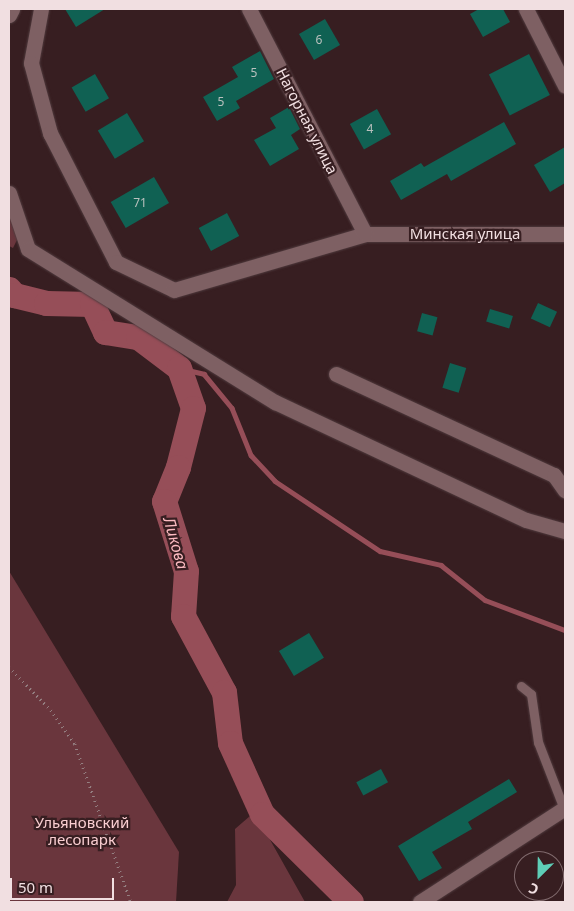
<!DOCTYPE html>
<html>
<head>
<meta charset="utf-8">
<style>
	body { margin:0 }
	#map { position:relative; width:574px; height:911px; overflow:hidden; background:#371e21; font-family:"Noto Sans",sans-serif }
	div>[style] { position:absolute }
	.green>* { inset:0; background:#6a363d }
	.stream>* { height:4.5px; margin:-2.25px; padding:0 2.25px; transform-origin:2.25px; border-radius:2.25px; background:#964e58 }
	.river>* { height:25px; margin:-12.5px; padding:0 12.5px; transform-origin:12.5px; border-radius:12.5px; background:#964e58 }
	.building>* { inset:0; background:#106153; transform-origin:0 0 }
	.path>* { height:2.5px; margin-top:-1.25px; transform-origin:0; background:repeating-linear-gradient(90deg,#947f81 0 1px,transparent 0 5px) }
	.roads { filter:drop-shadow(0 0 1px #503b3e) drop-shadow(0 0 1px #503b3e) }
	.service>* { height:9px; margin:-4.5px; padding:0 4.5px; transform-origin:4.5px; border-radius:4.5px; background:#7e6063 }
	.minor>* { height:15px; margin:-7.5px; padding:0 7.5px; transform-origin:7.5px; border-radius:7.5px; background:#7e6063 }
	span { translate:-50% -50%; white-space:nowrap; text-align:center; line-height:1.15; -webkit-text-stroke:4.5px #371e21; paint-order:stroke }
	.number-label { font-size:12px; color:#b9c0be }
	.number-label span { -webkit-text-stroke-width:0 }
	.street-label { font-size:15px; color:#f1dfe1 }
	.park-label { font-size:15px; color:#faced1 }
	.water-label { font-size:16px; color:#fcbbc1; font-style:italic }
	.frame { position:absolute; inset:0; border:10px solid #f1dfe1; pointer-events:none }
	.north { position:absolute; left:514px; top:851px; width:50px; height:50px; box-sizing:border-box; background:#371e21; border:1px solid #816b6e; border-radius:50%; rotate:203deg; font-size:14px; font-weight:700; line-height:20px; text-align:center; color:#f1dfe1 }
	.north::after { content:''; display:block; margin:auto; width:18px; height:22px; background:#5eceb7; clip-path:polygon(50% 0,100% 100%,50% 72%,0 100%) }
	.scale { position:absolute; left:10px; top:878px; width:104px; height:22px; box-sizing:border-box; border:2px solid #f1dfe1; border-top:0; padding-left:6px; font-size:15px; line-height:18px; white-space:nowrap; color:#f1dfe1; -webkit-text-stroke:4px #371e21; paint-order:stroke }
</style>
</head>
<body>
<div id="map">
	<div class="green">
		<div style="clip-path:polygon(9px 209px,18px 238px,13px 248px,9px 246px)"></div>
		<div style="clip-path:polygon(9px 571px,179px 852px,176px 902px,9px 902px)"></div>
		<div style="clip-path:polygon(250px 816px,264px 829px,305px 902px,227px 902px,236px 885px,235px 829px)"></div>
	</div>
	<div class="stream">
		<div style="left:179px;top:368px;width:26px;rotate:13deg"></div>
		<div style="left:204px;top:374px;width:44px;rotate:50.5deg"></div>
		<div style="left:232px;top:408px;width:51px;rotate:68deg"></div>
		<div style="left:251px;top:455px;width:35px;rotate:47deg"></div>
		<div style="left:275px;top:481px;width:126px;rotate:33.7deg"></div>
		<div style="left:380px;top:551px;width:63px;rotate:12.9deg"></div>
		<div style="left:441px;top:565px;width:56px;rotate:38.5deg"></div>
		<div style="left:485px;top:600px;width:85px;rotate:20.6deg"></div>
	</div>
	<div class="river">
		<div style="left:9px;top:289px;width:8px;rotate:50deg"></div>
		<div style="left:14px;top:295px;width:33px;rotate:14deg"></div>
		<div style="left:46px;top:303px;width:46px;rotate:1.2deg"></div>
		<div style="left:92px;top:304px;width:31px;rotate:65deg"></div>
		<div style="left:105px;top:332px;width:33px;rotate:9deg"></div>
		<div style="left:138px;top:337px;width:51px;rotate:37.1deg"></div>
		<div style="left:179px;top:368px;width:42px;rotate:70.7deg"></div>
		<div style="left:193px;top:408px;width:61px;rotate:104.3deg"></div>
		<div style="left:178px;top:467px;width:37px;rotate:112deg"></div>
		<div style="left:164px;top:501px;width:73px;rotate:72.6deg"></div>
		<div style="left:186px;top:571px;width:45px;rotate:93.8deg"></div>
		<div style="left:183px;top:616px;width:86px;rotate:61.7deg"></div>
		<div style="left:224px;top:692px;width:51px;rotate:83.3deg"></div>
		<div style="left:230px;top:743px;width:78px;rotate:65.7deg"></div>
		<div style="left:262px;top:814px;width:125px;rotate:44.7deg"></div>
	</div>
	<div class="building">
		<div style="clip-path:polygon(65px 9px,105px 9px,76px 27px)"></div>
		<div style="clip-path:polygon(479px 9px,503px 9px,510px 22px,483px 37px,470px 14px)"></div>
		<div style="left:325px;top:19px;width:30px;height:30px;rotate:60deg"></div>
		<div style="clip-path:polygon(260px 51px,274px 79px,236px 101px,240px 108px,217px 121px,203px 97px,238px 77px,232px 67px)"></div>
		<div style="left:529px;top:54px;width:46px;height:45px;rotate:63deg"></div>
		<div style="left:95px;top:74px;width:28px;height:27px;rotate:60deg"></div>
		<div style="clip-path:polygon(289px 107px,300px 129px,291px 135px,299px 149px,270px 166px,254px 140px,276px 128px,270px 118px)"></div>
		<div style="left:377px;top:109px;width:29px;height:31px;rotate:61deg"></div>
		<div style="left:127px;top:113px;width:33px;height:34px;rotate:59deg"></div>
		<div style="clip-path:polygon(504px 122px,516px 144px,451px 181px,447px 174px,401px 200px,390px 181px,421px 163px,424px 167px)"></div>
		<div style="clip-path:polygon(565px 147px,565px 183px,550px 192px,534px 165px)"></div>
		<div style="left:154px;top:177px;width:30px;height:50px;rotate:60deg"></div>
		<div style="left:227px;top:213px;width:26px;height:32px;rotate:62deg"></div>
		<div style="left:538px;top:303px;width:21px;height:17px;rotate:25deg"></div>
		<div style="left:490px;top:309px;width:24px;height:13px;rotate:17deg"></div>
		<div style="left:422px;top:313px;width:16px;height:19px;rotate:15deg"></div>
		<div style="left:450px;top:363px;width:17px;height:26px;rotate:17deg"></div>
		<div style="left:309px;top:633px;width:29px;height:35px;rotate:59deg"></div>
		<div style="left:381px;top:769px;width:15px;height:28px;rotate:62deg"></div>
		<div style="clip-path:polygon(509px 779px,517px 792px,468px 822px,472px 829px,432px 852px,442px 868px,419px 881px,398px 846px)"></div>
	</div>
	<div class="path">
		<div style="left:9px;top:667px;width:60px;rotate:45.7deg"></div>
		<div style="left:51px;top:710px;width:42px;rotate:54.8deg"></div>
		<div style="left:75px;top:744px;width:168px;rotate:70.5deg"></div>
	</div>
	<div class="roads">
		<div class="service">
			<div style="left:521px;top:686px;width:13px;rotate:39deg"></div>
			<div style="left:531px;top:694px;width:49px;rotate:81.7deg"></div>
			<div style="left:538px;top:742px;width:72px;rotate:68.8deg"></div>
		</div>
		<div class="minor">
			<div style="left:41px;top:9px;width:55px;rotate:100.5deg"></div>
			<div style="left:31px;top:63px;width:73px;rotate:74.8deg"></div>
			<div style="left:50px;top:133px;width:145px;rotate:62.9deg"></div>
			<div style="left:116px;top:262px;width:64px;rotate:25.8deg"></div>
			<div style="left:174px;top:290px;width:199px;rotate:-16.3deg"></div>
			<div style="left:365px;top:234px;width:200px"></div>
			<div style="left:249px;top:9px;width:253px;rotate:62.7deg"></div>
			<div style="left:526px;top:9px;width:86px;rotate:63.1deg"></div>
			<div style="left:9px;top:15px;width:7px;rotate:-63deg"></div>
			<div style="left:9px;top:193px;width:59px;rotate:71.3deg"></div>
			<div style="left:28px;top:249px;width:291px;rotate:31.8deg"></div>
			<div style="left:275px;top:402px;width:277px;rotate:25.2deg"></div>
			<div style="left:526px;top:520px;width:41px;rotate:15.8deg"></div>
			<div style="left:336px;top:374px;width:240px;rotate:24.9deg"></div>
			<div style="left:554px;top:475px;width:19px;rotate:55deg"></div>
			<div style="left:420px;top:902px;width:173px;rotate:-33deg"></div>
		</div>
	</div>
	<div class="number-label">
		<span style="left:319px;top:40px">6</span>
		<span style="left:254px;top:73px">5</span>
		<span style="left:221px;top:102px">5</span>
		<span style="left:370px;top:129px">4</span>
		<span style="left:140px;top:203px">71</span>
	</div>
	<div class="street-label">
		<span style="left:307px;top:121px;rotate:63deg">Нагорная улица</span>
		<span style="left:465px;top:234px">Минская улица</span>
	</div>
	<div class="park-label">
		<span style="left:82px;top:831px">Ульяновский<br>лесопарк</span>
	</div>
	<div class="water-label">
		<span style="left:176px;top:543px;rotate:74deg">Ликова</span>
	</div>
	<div class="frame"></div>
	<div class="north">С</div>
	<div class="scale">50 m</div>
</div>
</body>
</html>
